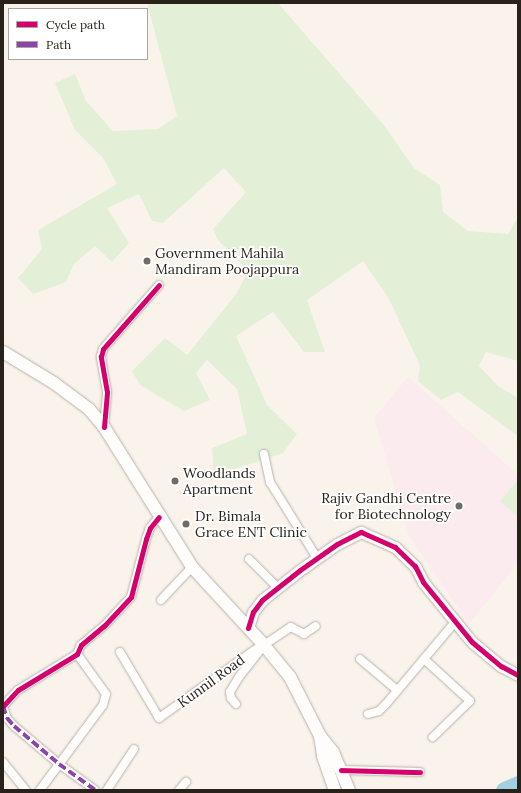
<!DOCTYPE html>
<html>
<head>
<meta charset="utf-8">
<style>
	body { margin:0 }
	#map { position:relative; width:521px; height:793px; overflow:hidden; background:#f9f3ec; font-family:Lora,serif }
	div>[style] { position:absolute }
	.education>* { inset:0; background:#fbebee }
	.green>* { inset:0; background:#e3f0d7 }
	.river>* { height:17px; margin:-8.5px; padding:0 8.5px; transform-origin:8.5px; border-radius:8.5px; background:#a4d1df }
	.roads { filter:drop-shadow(0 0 1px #b7b2ab) drop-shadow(0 0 1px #b7b2ab) }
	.minor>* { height:8px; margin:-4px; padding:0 4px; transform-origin:4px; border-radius:4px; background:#fefdfc }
	.tertiary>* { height:11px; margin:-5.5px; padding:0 5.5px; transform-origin:5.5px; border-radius:5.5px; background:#fefdfc }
	.secondary>* { height:12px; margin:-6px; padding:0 6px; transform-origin:6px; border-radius:6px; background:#fefdfc }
	.quiet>* { height:4px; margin-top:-2px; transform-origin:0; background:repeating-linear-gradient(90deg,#8e44ad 0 8px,transparent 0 12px) }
	.cycleway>* { height:5px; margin:-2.5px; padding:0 2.5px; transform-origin:2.5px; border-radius:2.5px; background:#d6006c }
	.dots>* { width:11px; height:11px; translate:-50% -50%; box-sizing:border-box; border:2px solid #fff; border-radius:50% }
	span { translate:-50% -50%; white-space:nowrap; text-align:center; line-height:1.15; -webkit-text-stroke:3.5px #fff; paint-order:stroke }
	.poi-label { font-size:14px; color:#28221a }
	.left { translate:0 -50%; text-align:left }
	.right { translate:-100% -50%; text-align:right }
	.street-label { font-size:14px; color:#28221a }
	.frame { position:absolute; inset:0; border:4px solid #28221a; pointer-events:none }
	.legend { position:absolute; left:8px; top:8px; width:140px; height:52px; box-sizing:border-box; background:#fff; border:1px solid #a9a7a3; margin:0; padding:5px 7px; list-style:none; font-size:12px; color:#28221a }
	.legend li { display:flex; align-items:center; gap:8px; height:20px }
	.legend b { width:20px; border:1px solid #a9a7a3 }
</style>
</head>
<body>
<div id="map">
	<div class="education">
		<div style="clip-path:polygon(408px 377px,518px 475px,518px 563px,469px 624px,409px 536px,374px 418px)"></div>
	</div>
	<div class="green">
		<div style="clip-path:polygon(147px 3px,278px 3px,383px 124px,414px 168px,440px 185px,443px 212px,468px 231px,508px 234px,518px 217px,518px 361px,486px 352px,479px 366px,498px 386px,518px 398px,518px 436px,458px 392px,441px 400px,418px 381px,420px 366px,389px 299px,363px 261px,307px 300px,325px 352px,304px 352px,273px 312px,236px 336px,267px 405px,297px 434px,283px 453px,214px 476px,212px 448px,247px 434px,237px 389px,207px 360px,196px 373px,210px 400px,184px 411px,140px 385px,132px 371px,165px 338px,187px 355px,237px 293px,248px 271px,218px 240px,213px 229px,246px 192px,224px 168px,163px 223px,152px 221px,139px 194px,107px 208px,129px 243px,112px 262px,95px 246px,74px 264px,66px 282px,33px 294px,18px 278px,42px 249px,38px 230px,117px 184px,103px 158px,75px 130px,55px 83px,75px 74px,86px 101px,113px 131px,158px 129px,177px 116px)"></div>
		<div style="clip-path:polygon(518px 480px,518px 517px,500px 501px)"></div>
	</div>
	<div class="river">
		<div style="left:504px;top:790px;width:15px;rotate:-23deg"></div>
	</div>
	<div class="roads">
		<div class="minor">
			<div style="left:104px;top:427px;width:35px;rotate:-85deg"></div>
			<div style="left:107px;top:392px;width:36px;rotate:-100deg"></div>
			<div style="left:101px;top:357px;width:8px;rotate:-76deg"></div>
			<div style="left:103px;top:349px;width:85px;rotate:-48.8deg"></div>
			<div style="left:264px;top:454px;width:29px;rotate:78deg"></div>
			<div style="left:270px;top:482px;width:89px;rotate:58.3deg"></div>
			<div style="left:249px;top:559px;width:41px;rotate:45deg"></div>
			<div style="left:161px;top:600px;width:45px;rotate:-46.8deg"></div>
			<div style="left:120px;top:652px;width:77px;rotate:59.4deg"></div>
			<div style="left:159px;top:718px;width:128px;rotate:-35.4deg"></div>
			<div style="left:360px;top:659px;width:48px;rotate:40deg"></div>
			<div style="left:424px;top:659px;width:62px;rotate:42.4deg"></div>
			<div style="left:470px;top:701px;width:52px;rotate:135.8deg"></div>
			<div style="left:236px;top:704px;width:8px;rotate:-130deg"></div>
			<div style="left:231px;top:698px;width:6px;rotate:-99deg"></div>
			<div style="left:230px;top:692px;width:17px;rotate:-59deg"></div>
			<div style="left:239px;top:677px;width:41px;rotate:-52deg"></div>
			<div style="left:264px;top:645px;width:32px;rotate:-34deg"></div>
			<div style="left:291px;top:627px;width:15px;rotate:28deg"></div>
			<div style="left:304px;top:634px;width:14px;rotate:-34deg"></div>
			<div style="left:3px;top:706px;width:22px;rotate:-47deg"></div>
			<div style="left:18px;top:690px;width:69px;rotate:-31.4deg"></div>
			<div style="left:77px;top:654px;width:10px;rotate:-66deg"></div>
			<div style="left:81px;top:645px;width:30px;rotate:-40deg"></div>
			<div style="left:104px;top:626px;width:40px;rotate:-47deg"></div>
			<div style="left:131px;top:597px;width:60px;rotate:-75.5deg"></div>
			<div style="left:146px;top:539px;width:12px;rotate:-70deg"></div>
			<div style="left:150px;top:528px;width:14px;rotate:-51deg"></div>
			<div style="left:3px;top:706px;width:13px;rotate:72deg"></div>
			<div style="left:7px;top:718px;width:11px;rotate:49deg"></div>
			<div style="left:14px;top:726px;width:59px;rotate:40.2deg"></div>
			<div style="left:59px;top:764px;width:44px;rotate:35.8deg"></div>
			<div style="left:368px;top:714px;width:11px;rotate:-15deg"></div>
			<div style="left:379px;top:711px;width:10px;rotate:-45deg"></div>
			<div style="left:386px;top:704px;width:107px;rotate:-49.9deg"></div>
			<div style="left:3px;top:762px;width:36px;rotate:51deg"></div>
			<div style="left:341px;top:770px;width:79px;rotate:1.5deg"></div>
			<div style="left:40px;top:790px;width:106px;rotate:-53.5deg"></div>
			<div style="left:103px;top:705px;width:11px;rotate:-75deg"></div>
			<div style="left:106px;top:694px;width:49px;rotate:-125.9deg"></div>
			<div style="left:107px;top:790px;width:49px;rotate:-56.6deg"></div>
			<div style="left:179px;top:790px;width:11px;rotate:-49deg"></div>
		</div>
		<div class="tertiary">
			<div style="left:248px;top:628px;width:17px;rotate:-73deg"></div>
			<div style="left:253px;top:612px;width:15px;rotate:-53deg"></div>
			<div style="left:262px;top:600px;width:48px;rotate:-38.3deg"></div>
			<div style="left:300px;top:570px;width:45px;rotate:-35.1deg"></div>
			<div style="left:337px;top:544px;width:27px;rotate:-27deg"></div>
			<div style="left:361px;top:532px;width:37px;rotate:24deg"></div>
			<div style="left:395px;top:547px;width:28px;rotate:44deg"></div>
			<div style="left:415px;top:566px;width:18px;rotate:63deg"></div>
			<div style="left:423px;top:582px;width:77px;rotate:50.8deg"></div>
			<div style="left:472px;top:642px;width:38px;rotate:40deg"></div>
			<div style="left:501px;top:666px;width:19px;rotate:28deg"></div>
		</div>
		<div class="secondary">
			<div style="left:3px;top:352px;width:60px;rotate:31.3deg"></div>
			<div style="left:54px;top:383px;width:44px;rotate:36.6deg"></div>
			<div style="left:89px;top:409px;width:23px;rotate:50deg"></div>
			<div style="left:104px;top:427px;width:165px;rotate:57.8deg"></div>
			<div style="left:192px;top:567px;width:105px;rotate:47.3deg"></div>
			<div style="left:263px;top:644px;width:43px;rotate:50.7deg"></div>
			<div style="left:290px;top:677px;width:66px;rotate:63deg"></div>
			<div style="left:320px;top:736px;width:21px;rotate:51deg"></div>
			<div style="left:333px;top:752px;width:41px;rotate:67.2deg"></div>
			<div style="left:320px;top:736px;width:20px;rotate:81deg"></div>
			<div style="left:323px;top:756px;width:36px;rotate:71deg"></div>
		</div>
	</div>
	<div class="quiet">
		<div style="left:3px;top:706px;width:13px;rotate:72deg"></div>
		<div style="left:7px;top:718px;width:11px;rotate:49deg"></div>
		<div style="left:14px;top:726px;width:59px;rotate:40.2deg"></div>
		<div style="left:59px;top:764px;width:44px;rotate:35.8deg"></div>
	</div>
	<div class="cycleway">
		<div style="left:104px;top:427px;width:35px;rotate:-85deg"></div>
		<div style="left:107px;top:392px;width:36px;rotate:-100deg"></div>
		<div style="left:101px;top:357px;width:8px;rotate:-76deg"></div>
		<div style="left:103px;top:349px;width:85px;rotate:-48.8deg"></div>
		<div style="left:248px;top:628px;width:17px;rotate:-73deg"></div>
		<div style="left:253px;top:612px;width:15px;rotate:-53deg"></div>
		<div style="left:262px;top:600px;width:48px;rotate:-38.3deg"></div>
		<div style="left:300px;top:570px;width:45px;rotate:-35.1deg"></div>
		<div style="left:337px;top:544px;width:27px;rotate:-27deg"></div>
		<div style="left:361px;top:532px;width:37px;rotate:24deg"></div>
		<div style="left:395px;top:547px;width:28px;rotate:44deg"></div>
		<div style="left:415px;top:566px;width:18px;rotate:63deg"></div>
		<div style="left:423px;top:582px;width:77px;rotate:50.8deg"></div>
		<div style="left:472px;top:642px;width:38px;rotate:40deg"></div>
		<div style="left:501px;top:666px;width:19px;rotate:28deg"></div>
		<div style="left:3px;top:706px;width:22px;rotate:-47deg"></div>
		<div style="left:18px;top:690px;width:69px;rotate:-31.4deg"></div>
		<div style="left:77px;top:654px;width:10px;rotate:-66deg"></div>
		<div style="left:81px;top:645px;width:30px;rotate:-40deg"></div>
		<div style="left:104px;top:626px;width:40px;rotate:-47deg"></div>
		<div style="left:131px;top:597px;width:60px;rotate:-75.5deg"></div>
		<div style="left:146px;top:539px;width:12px;rotate:-70deg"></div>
		<div style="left:150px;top:528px;width:14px;rotate:-51deg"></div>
		<div style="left:341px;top:770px;width:79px;rotate:1.5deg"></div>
	</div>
	<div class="dots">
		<div style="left:147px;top:261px;background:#716b64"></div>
		<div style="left:175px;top:481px;background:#716b64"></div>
		<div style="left:459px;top:506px;background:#716b64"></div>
		<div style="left:186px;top:524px;background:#716b64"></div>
	</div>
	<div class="poi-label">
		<span class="left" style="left:155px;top:261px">Government Mahila<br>Mandiram Poojappura</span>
		<span class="left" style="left:183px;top:481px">Woodlands<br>Apartment</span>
		<span class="right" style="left:451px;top:506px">Rajiv Gandhi Centre<br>for Biotechnology</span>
		<span class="left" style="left:195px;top:524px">Dr. Bimala<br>Grace ENT Clinic</span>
	</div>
	<div class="street-label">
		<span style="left:211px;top:681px;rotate:-36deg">Kunnil Road</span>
	</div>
	<div class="frame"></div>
	<ul class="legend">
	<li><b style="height:5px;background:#d6006c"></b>Cycle path</li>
	<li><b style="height:5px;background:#8e44ad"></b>Path</li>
	</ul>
</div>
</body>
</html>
